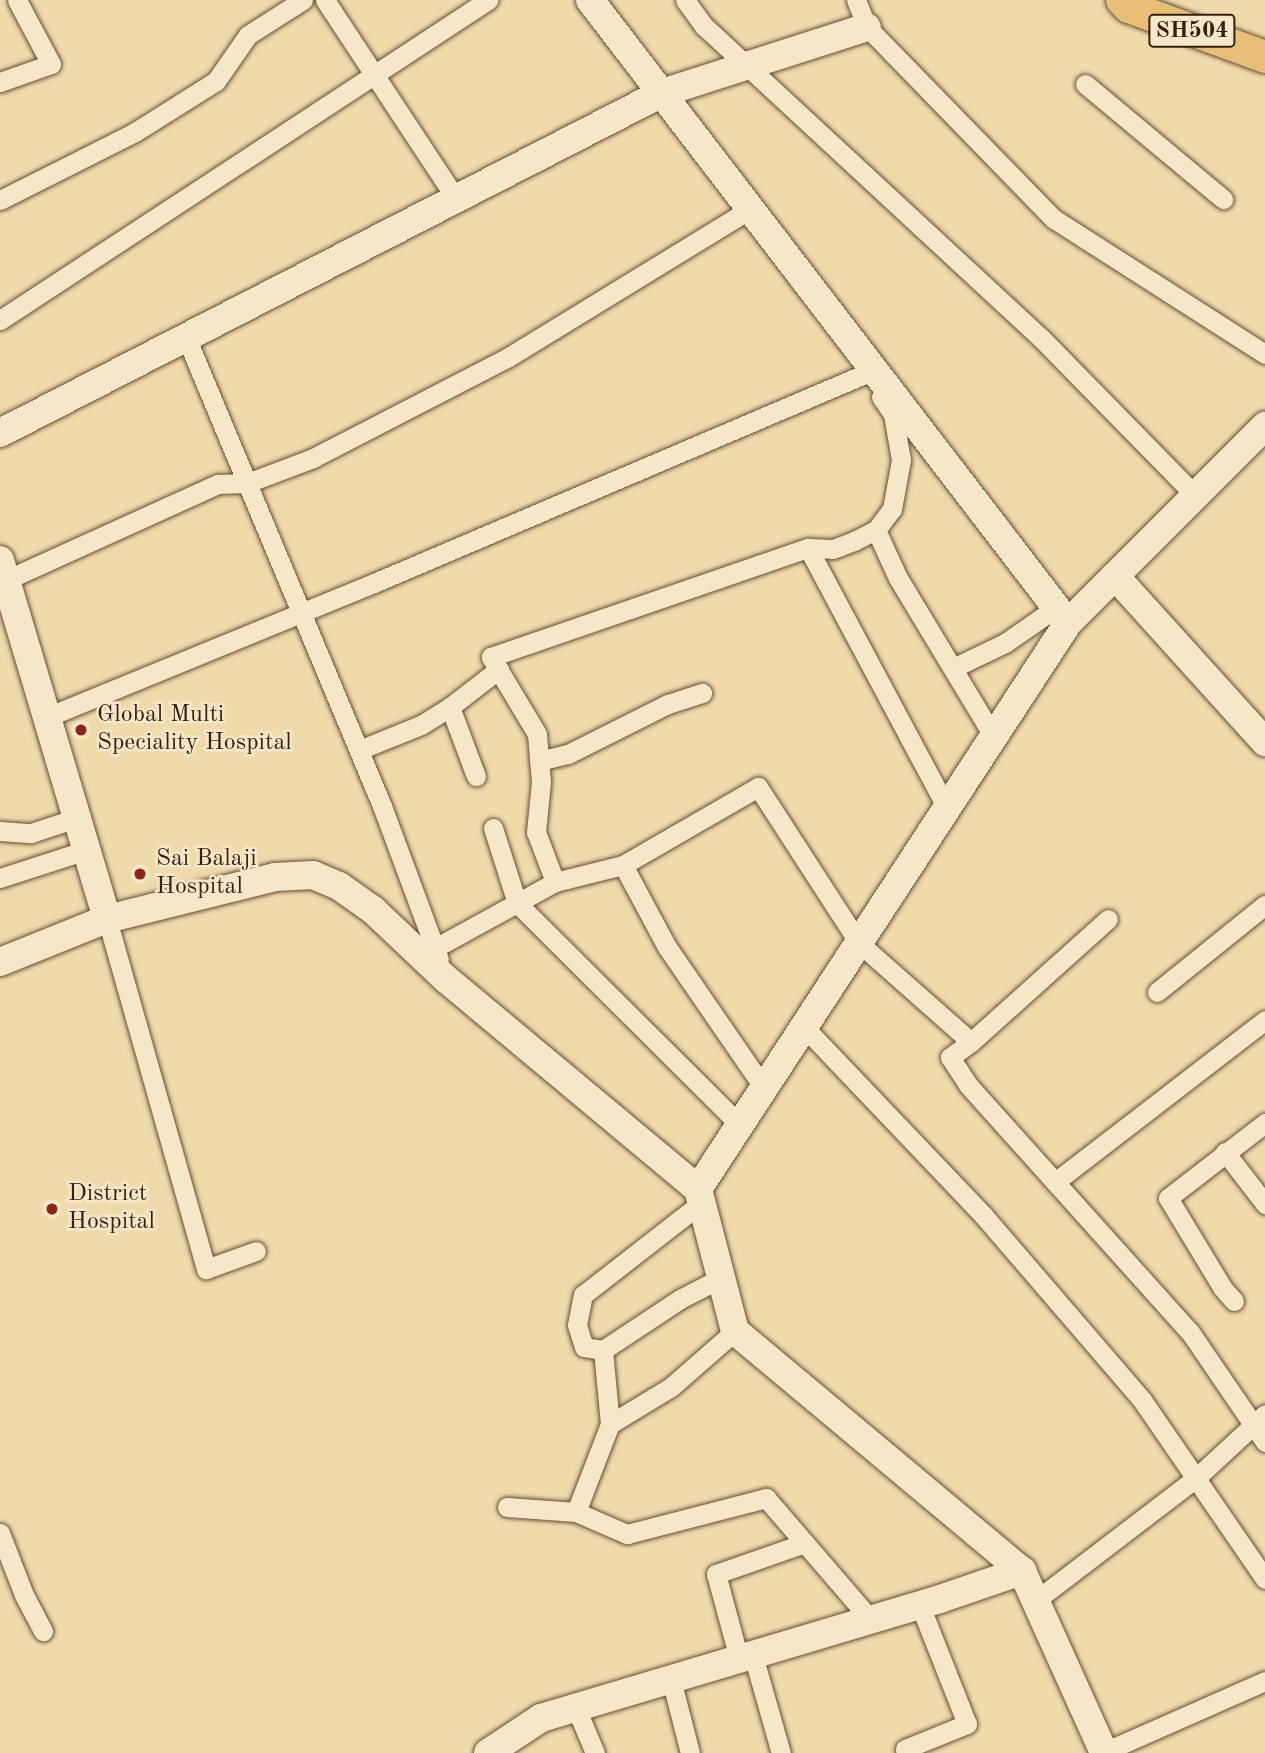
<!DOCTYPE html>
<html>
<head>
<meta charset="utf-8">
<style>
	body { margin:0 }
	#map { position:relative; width:1265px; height:1753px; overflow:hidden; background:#efdaaa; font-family:"Old Standard TT",serif }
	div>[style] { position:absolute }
	.roads { filter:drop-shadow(0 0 2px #644e37) drop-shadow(0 0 2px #644e37) }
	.street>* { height:19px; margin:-9.5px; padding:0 9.5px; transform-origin:9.5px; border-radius:9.5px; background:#f5e7c8 }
	.secondary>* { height:28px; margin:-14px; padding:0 14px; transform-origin:14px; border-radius:14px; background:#f5e7c8 }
	.primary>* { height:32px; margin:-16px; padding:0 16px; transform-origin:16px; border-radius:16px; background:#e8bd75 }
	.dots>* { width:19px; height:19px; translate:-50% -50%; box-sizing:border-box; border:4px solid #f5e7c8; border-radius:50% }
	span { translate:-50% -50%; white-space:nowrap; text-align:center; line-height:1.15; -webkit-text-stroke:5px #f5e7c8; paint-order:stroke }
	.shield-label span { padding:2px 5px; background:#f5e7c8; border:2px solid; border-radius:5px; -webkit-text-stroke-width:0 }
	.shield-label { font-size:23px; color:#361f11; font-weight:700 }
	.poi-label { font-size:24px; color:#361f11 }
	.left { translate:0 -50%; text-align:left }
</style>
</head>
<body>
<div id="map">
	<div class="roads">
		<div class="street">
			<div style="left:325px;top:0;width:238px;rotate:56.6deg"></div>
			<div style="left:685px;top:0;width:32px;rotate:54deg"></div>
			<div style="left:704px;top:26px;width:461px;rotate:42.8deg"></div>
			<div style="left:1042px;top:339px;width:220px;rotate:45.6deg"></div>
			<div style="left:856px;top:0;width:29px;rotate:68deg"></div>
			<div style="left:867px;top:27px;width:268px;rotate:45.8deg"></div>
			<div style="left:1054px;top:219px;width:250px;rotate:32.6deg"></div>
			<div style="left:0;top:82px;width:54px;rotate:-19.4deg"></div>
			<div style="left:51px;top:64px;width:72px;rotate:-118deg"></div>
			<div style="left:1085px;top:84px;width:180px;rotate:39.8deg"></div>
			<div style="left:0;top:200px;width:151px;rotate:-26.7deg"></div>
			<div style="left:135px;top:132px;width:96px;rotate:-32.2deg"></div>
			<div style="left:216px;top:81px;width:56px;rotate:-55.2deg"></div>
			<div style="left:248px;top:35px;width:65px;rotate:-32.5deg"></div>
			<div style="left:0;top:320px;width:584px;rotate:-33.25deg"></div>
			<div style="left:186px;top:337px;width:508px;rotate:67.32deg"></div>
			<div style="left:382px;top:806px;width:163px;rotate:69.6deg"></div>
			<div style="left:876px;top:530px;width:53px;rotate:65.4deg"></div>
			<div style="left:898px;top:578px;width:186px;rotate:58.9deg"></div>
			<div style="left:808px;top:548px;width:25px;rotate:2deg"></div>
			<div style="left:833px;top:549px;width:22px;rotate:-21deg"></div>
			<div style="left:854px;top:541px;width:25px;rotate:-27deg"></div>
			<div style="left:876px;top:530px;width:26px;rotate:-53deg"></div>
			<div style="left:892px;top:509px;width:50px;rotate:-79.6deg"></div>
			<div style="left:901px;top:460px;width:47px;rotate:-99.9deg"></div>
			<div style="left:893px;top:414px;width:21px;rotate:-125deg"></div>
			<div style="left:6px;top:580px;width:233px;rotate:-24.4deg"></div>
			<div style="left:218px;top:484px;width:29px;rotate:-2deg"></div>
			<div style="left:247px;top:483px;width:71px;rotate:-20.7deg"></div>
			<div style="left:313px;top:458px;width:218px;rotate:-27.3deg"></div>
			<div style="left:507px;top:358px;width:285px;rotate:-31.5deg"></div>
			<div style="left:953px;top:668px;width:58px;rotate:-25.7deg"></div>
			<div style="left:1005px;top:643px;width:63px;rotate:-34.7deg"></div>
			<div style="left:450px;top:707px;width:74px;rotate:69.4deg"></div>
			<div style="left:47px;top:717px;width:353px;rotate:-22.3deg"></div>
			<div style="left:374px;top:583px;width:543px;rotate:-23.07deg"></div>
			<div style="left:359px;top:750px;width:67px;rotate:-22deg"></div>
			<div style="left:421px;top:725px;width:34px;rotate:-32deg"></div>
			<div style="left:450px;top:707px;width:62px;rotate:-37.8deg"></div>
			<div style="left:539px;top:761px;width:30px;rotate:-14deg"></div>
			<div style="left:568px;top:754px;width:112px;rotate:-26.6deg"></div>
			<div style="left:668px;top:704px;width:36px;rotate:-18deg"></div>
			<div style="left:493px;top:828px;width:79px;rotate:72.3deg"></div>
			<div style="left:517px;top:903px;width:315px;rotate:44.9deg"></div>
			<div style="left:0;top:831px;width:31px;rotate:4deg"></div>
			<div style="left:31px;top:833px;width:48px;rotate:-18.1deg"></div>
			<div style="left:623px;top:865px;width:93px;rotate:61.8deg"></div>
			<div style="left:667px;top:947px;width:171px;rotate:55.5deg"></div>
			<div style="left:0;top:878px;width:90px;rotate:-18deg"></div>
			<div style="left:555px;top:882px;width:70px;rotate:-14deg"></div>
			<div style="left:623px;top:865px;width:156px;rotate:-30deg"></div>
			<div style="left:758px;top:787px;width:186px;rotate:57.1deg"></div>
			<div style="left:859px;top:943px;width:149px;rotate:41.5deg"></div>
			<div style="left:971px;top:1042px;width:26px;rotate:144deg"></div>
			<div style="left:950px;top:1057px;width:33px;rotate:57deg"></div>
			<div style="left:968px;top:1085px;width:332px;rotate:48.1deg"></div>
			<div style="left:1190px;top:1332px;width:133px;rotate:55.7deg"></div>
			<div style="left:107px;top:919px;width:364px;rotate:74.2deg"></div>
			<div style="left:206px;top:1269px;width:53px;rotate:-19.8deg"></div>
			<div style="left:435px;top:948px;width:137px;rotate:-28.8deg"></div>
			<div style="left:555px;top:882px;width:53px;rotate:-110.8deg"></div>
			<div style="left:536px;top:832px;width:50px;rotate:-84.3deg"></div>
			<div style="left:541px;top:782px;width:48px;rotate:-94.8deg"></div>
			<div style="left:537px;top:734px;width:90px;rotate:-120.9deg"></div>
			<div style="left:491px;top:657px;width:335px;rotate:-19deg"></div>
			<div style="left:808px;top:548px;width:295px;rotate:61.9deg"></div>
			<div style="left:1157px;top:992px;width:139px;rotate:-38.9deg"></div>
			<div style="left:804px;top:1027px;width:260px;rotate:46.4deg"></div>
			<div style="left:983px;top:1215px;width:244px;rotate:49.3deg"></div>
			<div style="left:1142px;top:1400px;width:217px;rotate:55.5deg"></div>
			<div style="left:971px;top:1042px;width:184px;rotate:-41.9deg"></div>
			<div style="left:1225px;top:1152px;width:66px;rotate:52.4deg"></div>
			<div style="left:1055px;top:1182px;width:265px;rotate:-37.6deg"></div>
			<div style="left:1234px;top:1301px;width:18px;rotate:-131deg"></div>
			<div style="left:1222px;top:1287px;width:104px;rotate:-121.2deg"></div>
			<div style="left:1168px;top:1198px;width:123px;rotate:-37.7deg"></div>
			<div style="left:603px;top:1350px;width:19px;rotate:-171deg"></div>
			<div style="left:584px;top:1347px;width:23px;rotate:-108deg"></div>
			<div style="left:577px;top:1325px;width:31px;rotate:-79deg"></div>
			<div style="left:583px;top:1295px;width:150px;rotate:-37.9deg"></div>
			<div style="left:610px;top:1424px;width:74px;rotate:-95.4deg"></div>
			<div style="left:603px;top:1350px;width:92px;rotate:-33.5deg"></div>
			<div style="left:680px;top:1299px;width:46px;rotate:-27.1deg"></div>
			<div style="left:507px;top:1507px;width:69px;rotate:4.1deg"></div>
			<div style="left:576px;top:1512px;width:56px;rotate:23.3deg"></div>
			<div style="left:627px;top:1534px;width:144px;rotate:-14.5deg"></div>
			<div style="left:766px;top:1498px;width:161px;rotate:49.3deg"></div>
			<div style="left:576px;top:1512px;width:94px;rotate:-68.9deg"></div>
			<div style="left:610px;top:1424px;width:71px;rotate:-31.2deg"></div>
			<div style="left:671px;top:1387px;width:85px;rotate:-41.2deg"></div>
			<div style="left:0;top:1533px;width:66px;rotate:68.8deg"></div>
			<div style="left:24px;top:1595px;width:41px;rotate:62.2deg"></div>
			<div style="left:1035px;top:1601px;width:203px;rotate:-37.4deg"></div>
			<div style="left:1196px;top:1478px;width:94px;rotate:-42.8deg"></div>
			<div style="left:753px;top:1655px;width:102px;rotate:74.1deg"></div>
			<div style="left:739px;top:1659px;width:88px;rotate:-105.1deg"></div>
			<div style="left:716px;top:1574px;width:94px;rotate:-19.2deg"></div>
			<div style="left:671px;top:1679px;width:76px;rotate:75.6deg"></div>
			<div style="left:576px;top:1708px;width:49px;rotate:67.1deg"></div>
			<div style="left:1104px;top:1752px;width:176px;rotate:-23.8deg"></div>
			<div style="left:907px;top:1753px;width:4px;rotate:-117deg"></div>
			<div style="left:905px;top:1749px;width:67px;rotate:-22deg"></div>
			<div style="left:967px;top:1724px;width:128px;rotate:-111.6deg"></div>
		</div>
		<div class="secondary">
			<div style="left:590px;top:0;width:785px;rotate:52.5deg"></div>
			<div style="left:0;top:433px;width:744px;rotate:-27.18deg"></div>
			<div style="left:662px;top:93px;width:215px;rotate:-17.8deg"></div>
			<div style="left:0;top:560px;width:375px;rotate:73.4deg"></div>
			<div style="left:1115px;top:576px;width:224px;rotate:47.9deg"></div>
			<div style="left:0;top:962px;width:115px;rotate:-21.9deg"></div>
			<div style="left:107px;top:919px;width:173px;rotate:-14deg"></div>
			<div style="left:275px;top:877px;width:38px;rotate:-3deg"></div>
			<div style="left:313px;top:875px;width:28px;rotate:23deg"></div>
			<div style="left:339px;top:886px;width:42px;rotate:35.2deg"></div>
			<div style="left:373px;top:910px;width:100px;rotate:43.4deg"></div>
			<div style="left:446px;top:979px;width:328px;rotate:39.8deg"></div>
			<div style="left:698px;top:1189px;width:147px;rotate:75.4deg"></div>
			<div style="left:735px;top:1331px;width:374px;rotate:39.9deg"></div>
			<div style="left:1022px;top:1571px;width:200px;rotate:65.7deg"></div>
			<div style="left:698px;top:1189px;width:676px;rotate:-56.83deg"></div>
			<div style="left:1068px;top:623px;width:279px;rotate:-45deg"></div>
			<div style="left:488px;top:1753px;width:64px;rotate:-33.4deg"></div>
			<div style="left:541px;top:1718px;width:416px;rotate:-16.6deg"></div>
			<div style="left:940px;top:1599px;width:87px;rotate:-18.9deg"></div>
		</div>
		<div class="primary">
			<div style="left:1122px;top:0;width:10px;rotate:45deg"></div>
			<div style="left:1129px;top:7px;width:145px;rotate:20.2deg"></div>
		</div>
	</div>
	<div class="dots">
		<div style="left:81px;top:730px;background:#8f2418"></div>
		<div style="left:140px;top:874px;background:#8f2418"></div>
		<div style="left:52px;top:1209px;background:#8f2418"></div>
	</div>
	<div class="shield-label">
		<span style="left:1192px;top:31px">SH504</span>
	</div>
	<div class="poi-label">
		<span class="left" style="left:97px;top:730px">Global Multi<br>Speciality Hospital</span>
		<span class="left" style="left:156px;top:874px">Sai Balaji<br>Hospital</span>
		<span class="left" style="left:68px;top:1209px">District<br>Hospital</span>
	</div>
</div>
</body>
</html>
